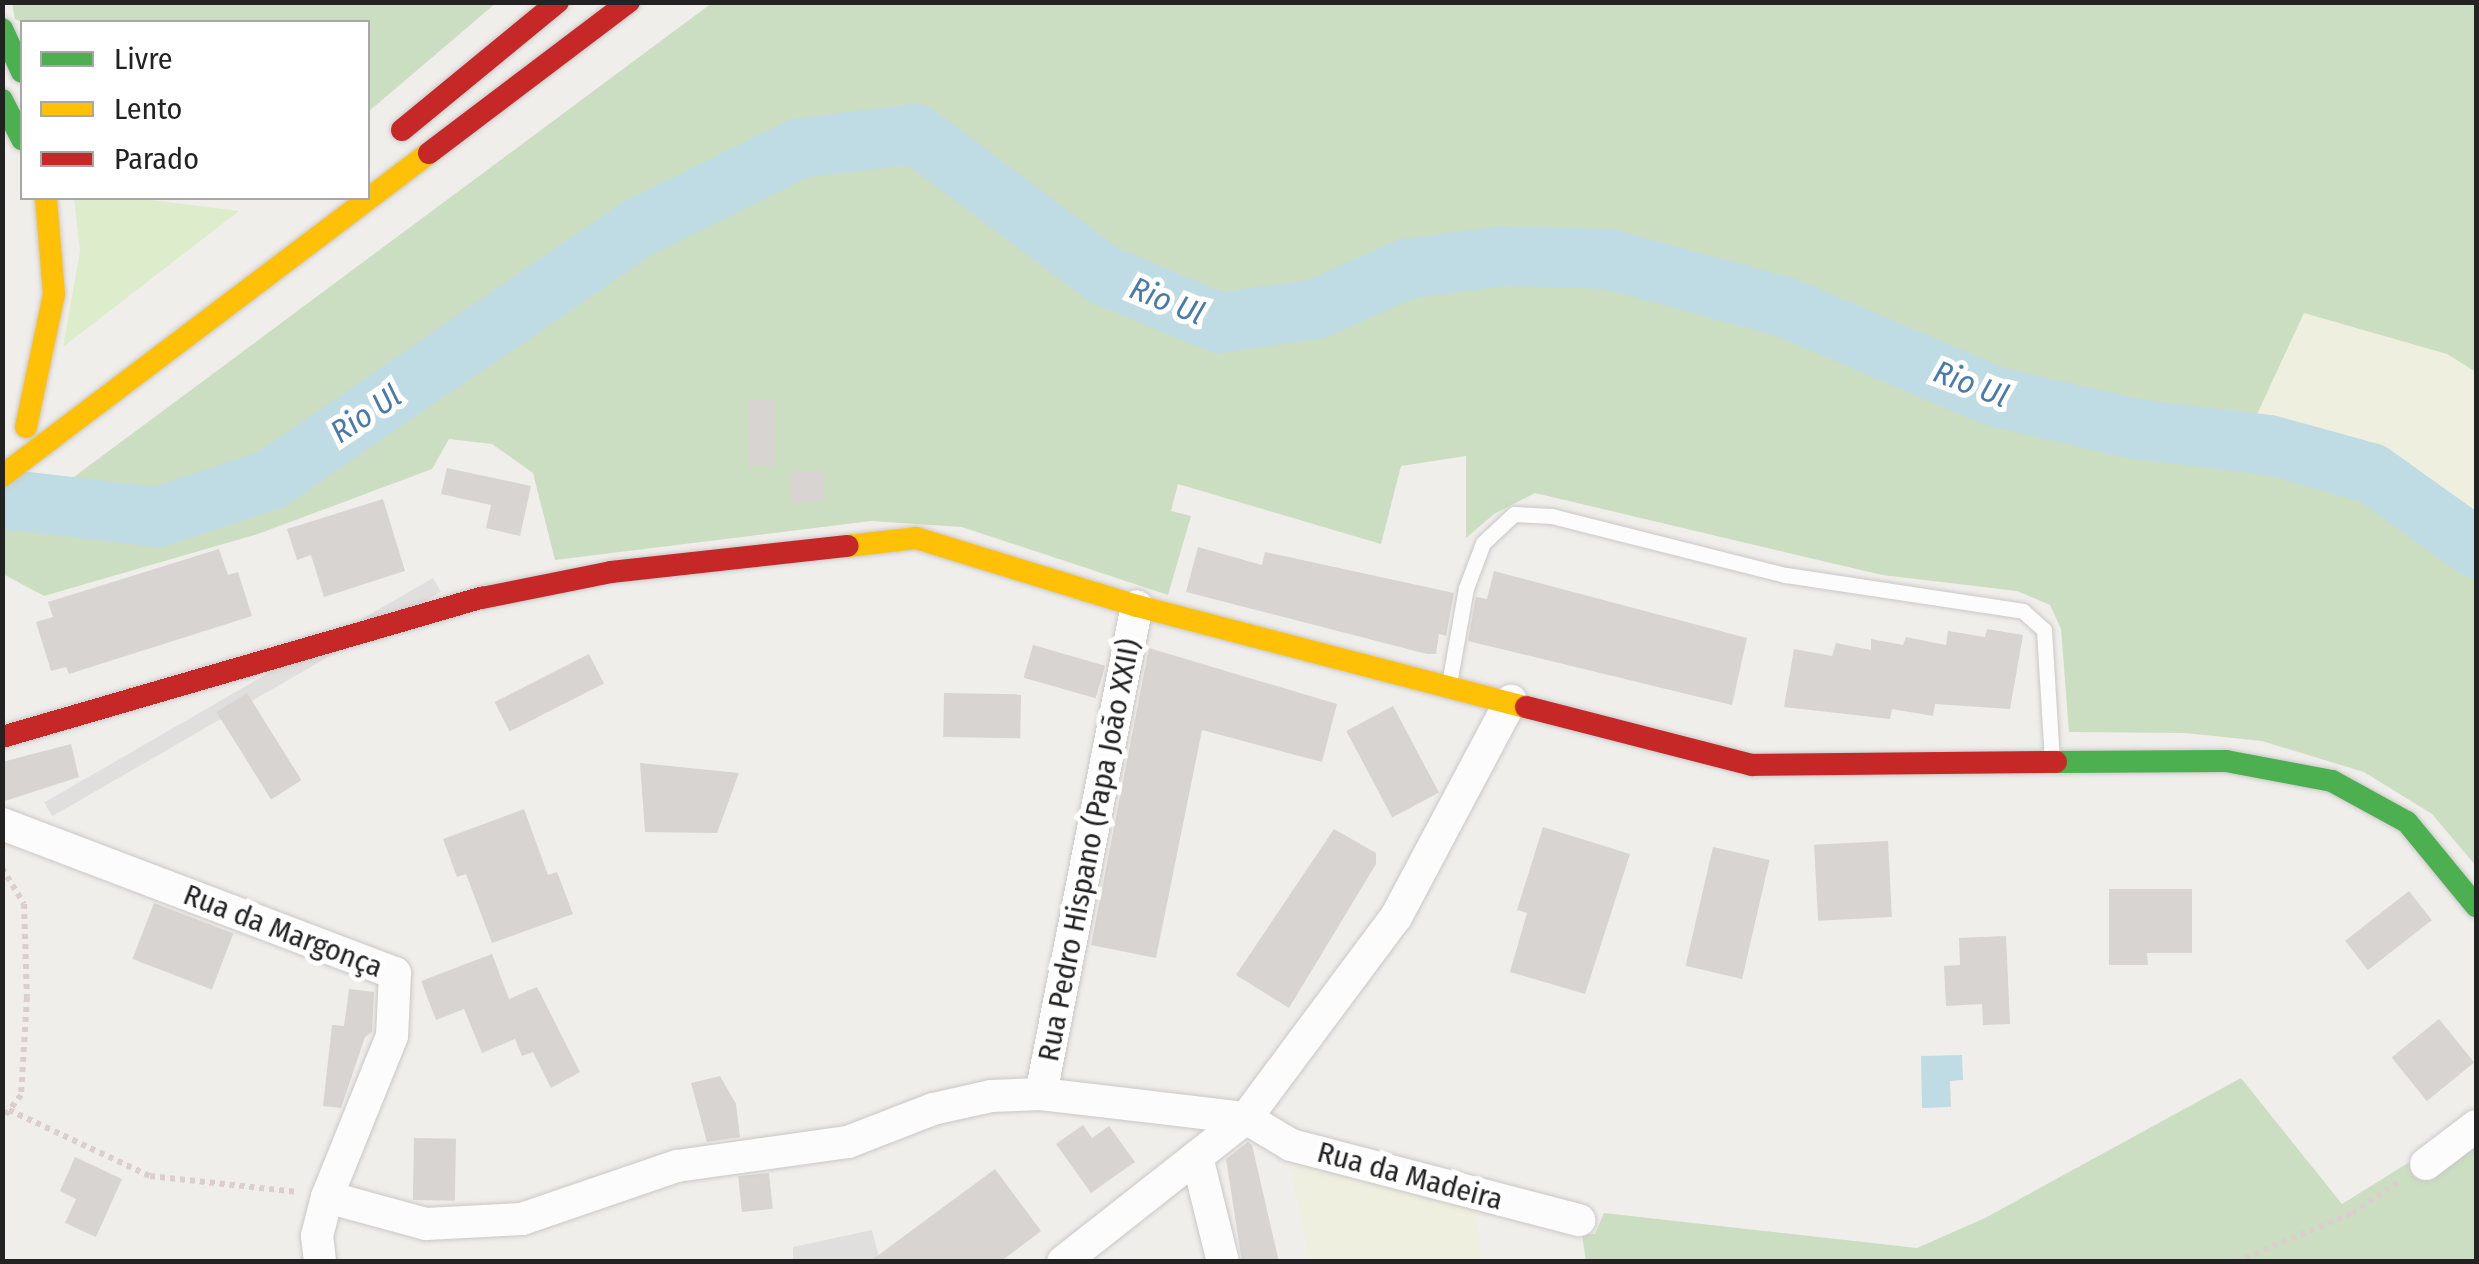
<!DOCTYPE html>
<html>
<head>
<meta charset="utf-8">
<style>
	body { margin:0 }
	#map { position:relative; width:2479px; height:1264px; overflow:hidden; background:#f0eeeb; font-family:"Fira Sans Condensed",sans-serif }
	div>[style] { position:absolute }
	.farmland>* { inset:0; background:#efefdf }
	.grass>* { inset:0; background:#ddeccb }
	.forest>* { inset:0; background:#cbdec1 }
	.parking>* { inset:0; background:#e0dfde; transform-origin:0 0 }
	.water>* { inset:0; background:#bfdbe3 }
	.river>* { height:60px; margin:-30px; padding:0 30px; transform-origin:30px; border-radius:30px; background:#bfdbe3 }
	.building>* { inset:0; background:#d7d4d2; transform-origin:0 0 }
	.path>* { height:6px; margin-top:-3px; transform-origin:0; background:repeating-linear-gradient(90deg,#dccecd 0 5px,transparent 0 10px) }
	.roads { filter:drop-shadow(0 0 2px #c9c8c7) drop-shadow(0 0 2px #c9c8c7) }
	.lane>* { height:15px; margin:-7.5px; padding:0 7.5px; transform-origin:7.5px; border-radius:7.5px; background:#fdfcfc }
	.street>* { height:32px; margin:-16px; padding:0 16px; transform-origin:16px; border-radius:16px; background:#fdfcfc }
	.fast>* { height:22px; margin:-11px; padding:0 11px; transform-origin:11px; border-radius:11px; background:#4caf50 }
	.slow>* { height:22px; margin:-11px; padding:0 11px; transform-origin:11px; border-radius:11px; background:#ffc107 }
	.jam>* { height:22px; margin:-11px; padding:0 11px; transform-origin:11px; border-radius:11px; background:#c62828 }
	span { translate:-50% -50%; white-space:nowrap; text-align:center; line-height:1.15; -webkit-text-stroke:10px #fff; paint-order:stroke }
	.street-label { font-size:30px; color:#222 }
	.water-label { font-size:32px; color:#4a7aab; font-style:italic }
	.frame { position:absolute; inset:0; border:5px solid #222; pointer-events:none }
	.legend { position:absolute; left:20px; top:20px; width:350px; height:180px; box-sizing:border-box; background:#fff; border:2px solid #a7a7a7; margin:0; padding:12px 18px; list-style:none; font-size:30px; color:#222 }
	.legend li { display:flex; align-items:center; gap:20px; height:50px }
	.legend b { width:50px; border:2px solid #a7a7a7 }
</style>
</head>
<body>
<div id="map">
	<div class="farmland">
		<div style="clip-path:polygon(2304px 313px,2447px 354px,2476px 372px,2476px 528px,2344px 449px,2251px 427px)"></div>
		<div style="clip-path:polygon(1287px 1156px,1475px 1210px,1483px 1261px,1310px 1261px)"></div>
	</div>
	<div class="grass">
		<div style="clip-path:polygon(74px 198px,134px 198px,239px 211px,63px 347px,80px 251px)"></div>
	</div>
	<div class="forest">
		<div style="clip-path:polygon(12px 3px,496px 3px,368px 112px,368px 22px,22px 22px,15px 19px)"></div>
		<div style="clip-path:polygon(712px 3px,2476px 3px,2476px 372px,2447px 354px,2304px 313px,2251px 427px,2147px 413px,2000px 380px,1847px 315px,1624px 244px,1491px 240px,1408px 250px,1313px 294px,1202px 297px,1099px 250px,925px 120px,795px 135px,682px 191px,236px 480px,151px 503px,55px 491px)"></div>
		<div style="clip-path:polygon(904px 148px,937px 163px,1008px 227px,1089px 278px,1218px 331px,1340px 313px,1417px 277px,1591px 266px,1697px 289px,2050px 427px,2268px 455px,2366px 481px,2476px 561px,2476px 866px,2432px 814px,2364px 772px,2262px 741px,2185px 733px,2069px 732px,2061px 629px,2050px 605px,2017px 591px,1882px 575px,1535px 493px,1494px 514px,1466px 538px,1466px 456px,1401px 466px,1381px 544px,1178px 484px,1171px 511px,1191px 516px,1168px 595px,962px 527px,871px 521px,555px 560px,533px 473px,492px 444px,449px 439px,432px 469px,258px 534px,44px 596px,3px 574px,2px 527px,19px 515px,107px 525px,160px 521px,264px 489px,345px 443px,687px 213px,774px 172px,833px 154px)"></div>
		<div style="clip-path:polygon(2241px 1078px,2342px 1204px,2416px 1158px,2476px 1138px,2476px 1261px,1586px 1262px,1582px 1234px,1595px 1234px,1604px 1213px,1917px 1248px,1985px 1218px)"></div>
	</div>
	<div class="parking">
		<div style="left:433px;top:578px;width:16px;height:449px;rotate:60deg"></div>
		<div style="clip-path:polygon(872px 1230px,880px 1261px,793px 1261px,793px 1247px)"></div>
	</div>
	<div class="water">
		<div style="clip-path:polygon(1962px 1055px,1963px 1080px,1950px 1081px,1951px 1107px,1922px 1108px,1921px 1056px)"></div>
	</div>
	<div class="river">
		<div style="left:2px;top:499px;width:157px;rotate:6.6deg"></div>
		<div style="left:158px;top:517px;width:118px;rotate:-18.3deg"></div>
		<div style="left:270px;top:480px;width:444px;rotate:-34.4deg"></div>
		<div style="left:636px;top:229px;width:183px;rotate:-26.3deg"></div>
		<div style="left:800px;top:148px;width:117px;rotate:-6.9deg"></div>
		<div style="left:916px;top:134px;width:235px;rotate:36.9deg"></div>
		<div style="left:1104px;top:275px;width:125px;rotate:22.7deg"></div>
		<div style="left:1219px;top:323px;width:99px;rotate:-8.1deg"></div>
		<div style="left:1317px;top:309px;width:98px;rotate:-24.2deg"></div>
		<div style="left:1406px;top:269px;width:99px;rotate:-7.6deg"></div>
		<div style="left:1504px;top:256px;width:104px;rotate:1.7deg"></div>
		<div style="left:1608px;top:259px;width:183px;rotate:15.2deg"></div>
		<div style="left:1785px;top:307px;width:229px;rotate:23.1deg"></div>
		<div style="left:1996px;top:397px;width:144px;rotate:12.9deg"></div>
		<div style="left:2136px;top:429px;width:134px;rotate:6.9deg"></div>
		<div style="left:2269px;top:445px;width:106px;rotate:15.4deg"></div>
		<div style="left:2371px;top:473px;width:129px;rotate:35.5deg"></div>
	</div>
	<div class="building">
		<div style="left:748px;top:400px;width:27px;height:66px"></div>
		<div style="clip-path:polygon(447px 468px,531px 486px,520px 536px,486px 528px,491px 505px,441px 494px)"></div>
		<div style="left:822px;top:470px;width:31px;height:33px;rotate:84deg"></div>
		<div style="clip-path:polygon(383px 499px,405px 571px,324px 597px,311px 555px,297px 560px,287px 529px)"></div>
		<div style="clip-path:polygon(1198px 547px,1262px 565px,1265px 552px,1454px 593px,1446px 636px,1439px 634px,1436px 654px,1427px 654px,1186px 592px)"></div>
		<div style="clip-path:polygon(219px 549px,228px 575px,238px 572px,252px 616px,69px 674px,66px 667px,51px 671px,36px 622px,53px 617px,48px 602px)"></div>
		<div style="clip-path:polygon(1494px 571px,1747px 638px,1732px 705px,1468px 641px,1476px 597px,1487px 599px)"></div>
		<div style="clip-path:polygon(1987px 629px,2023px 635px,2010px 709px,1935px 704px,1933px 716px,1892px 709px,1890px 719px,1784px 707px,1794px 649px,1832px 656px,1836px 643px,1871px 650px,1871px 639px,1903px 645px,1906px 637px,1946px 645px,1948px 631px,1985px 637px)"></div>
		<div style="left:1033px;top:645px;width:75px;height:34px;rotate:16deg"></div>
		<div style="clip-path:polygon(1149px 648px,1337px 704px,1322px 762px,1202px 730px,1156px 958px,1091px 945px)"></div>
		<div style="left:589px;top:654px;width:33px;height:106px;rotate:63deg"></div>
		<div style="left:247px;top:693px;width:103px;height:36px;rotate:58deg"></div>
		<div style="left:944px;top:693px;width:77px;height:44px;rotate:1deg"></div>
		<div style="left:1393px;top:706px;width:98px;height:53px;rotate:62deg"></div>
		<div style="clip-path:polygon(71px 744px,79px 777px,2px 802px,2px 762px)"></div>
		<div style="clip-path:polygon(640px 763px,739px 773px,717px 833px,645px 832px)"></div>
		<div style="clip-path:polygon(524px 809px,548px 875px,557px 872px,573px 914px,492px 943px,466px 874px,457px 877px,443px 839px)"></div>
		<div style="clip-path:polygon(1543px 827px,1630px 854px,1585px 994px,1510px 972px,1527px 913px,1517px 910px)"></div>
		<div style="clip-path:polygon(1334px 829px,1376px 853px,1376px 864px,1289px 1008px,1236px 975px)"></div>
		<div style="left:1888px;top:841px;width:76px;height:74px;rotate:87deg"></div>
		<div style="left:1713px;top:847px;width:58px;height:122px;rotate:13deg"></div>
		<div style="clip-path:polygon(2109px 889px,2192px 889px,2192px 953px,2147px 953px,2148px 965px,2109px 965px)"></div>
		<div style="left:2409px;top:891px;width:37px;height:81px;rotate:52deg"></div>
		<div style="left:154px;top:903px;width:85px;height:60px;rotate:21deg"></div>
		<div style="clip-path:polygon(2006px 936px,2010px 1024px,1983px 1025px,1982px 1004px,1946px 1006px,1944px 966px,1960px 965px,1959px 938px)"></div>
		<div style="clip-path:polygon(492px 954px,509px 999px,537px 987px,580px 1072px,551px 1088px,533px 1052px,522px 1056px,515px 1039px,482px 1053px,464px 1009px,436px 1020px,421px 981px)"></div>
		<div style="clip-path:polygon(349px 989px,374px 992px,372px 1032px,365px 1037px,341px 1108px,323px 1106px,332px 1025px,344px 1026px)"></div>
		<div style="left:2439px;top:1019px;width:56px;height:61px;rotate:51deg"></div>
		<div style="clip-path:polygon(720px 1076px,736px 1104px,740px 1137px,707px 1142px,691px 1083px)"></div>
		<div style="clip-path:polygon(1083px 1125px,1092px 1138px,1109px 1126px,1135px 1162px,1091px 1193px,1056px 1144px)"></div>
		<div style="left:414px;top:1138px;width:42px;height:62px;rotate:1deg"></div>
		<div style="clip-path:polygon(1248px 1142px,1252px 1145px,1279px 1262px,1242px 1262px,1226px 1159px)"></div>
		<div style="clip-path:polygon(75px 1157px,122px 1179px,96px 1237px,65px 1223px,76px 1199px,60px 1191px)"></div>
		<div style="clip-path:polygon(995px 1169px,1041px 1231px,1000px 1262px,869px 1262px)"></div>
		<div style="left:769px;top:1173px;width:36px;height:31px;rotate:84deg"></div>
	</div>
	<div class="path">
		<div style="left:2px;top:868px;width:42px;rotate:58.6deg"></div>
		<div style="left:24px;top:904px;width:93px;rotate:88.2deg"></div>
		<div style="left:27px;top:997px;width:98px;rotate:93.5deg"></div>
		<div style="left:21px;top:1095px;width:31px;rotate:128deg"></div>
		<div style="left:9px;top:1110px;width:156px;rotate:25.1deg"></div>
		<div style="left:150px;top:1176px;width:149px;rotate:6.2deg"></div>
		<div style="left:2236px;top:1262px;width:126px;rotate:-22.9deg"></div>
		<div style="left:2352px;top:1213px;width:58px;rotate:-33.7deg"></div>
	</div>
	<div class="roads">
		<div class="lane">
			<div style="left:1449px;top:684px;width:97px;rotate:-80deg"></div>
			<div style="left:1466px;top:588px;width:48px;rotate:-69.3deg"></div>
			<div style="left:1483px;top:543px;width:42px;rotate:-43.1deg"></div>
			<div style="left:1514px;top:514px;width:38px;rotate:3deg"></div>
			<div style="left:1552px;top:516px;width:241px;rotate:14.2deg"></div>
			<div style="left:1786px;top:575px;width:240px;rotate:8.6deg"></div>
			<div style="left:2023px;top:611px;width:28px;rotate:42deg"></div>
			<div style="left:2044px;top:630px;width:130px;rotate:86.5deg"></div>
		</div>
		<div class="street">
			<div style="left:2px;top:824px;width:420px;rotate:20.8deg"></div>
			<div style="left:395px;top:973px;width:63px;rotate:92.7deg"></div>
			<div style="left:392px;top:1036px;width:174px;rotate:112deg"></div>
			<div style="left:327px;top:1197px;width:40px;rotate:104.4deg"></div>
			<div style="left:317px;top:1236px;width:26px;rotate:83deg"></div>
			<div style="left:1041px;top:1094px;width:497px;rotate:-78.9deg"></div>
			<div style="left:1197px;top:1157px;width:108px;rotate:76.1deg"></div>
			<div style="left:2426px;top:1164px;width:63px;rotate:-37.2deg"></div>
			<div style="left:327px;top:1197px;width:103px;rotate:15.3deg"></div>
			<div style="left:426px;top:1224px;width:96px;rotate:-3deg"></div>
			<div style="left:522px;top:1219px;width:164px;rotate:-18.9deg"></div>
			<div style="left:677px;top:1166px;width:173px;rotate:-8deg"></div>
			<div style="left:848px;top:1142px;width:91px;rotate:-21.2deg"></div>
			<div style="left:933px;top:1109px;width:59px;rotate:-12.6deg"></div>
			<div style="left:991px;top:1096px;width:50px;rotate:-2.3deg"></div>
			<div style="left:1041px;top:1094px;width:206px;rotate:6.7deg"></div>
			<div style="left:1246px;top:1118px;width:52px;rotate:31deg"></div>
			<div style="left:1291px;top:1145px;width:298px;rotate:14.6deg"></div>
			<div style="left:1063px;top:1262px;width:233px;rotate:-38.2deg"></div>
			<div style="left:1246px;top:1118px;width:251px;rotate:-53.3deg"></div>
			<div style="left:1396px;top:917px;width:245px;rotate:-62deg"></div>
		</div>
		<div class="fast">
			<div style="left:2px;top:29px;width:47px;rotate:65.1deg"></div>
			<div style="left:2px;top:100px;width:44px;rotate:62.9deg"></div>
			<div style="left:2056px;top:762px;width:170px;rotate:-0.3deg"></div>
			<div style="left:2226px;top:761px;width:108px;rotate:10.7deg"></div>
			<div style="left:2332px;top:781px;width:85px;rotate:28.7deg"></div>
			<div style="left:2407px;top:822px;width:109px;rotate:50.6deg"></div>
		</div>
		<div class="slow">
			<div style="left:26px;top:427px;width:136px;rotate:-78.1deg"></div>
			<div style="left:54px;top:294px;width:96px;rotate:-94.8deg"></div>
			<div style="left:2px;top:476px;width:535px;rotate:-37.11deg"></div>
			<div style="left:848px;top:546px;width:68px;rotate:-6.7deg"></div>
			<div style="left:916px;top:538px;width:231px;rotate:17.1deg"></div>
			<div style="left:1137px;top:606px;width:402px;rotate:14.6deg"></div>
		</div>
		<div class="jam">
			<div style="left:402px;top:130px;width:202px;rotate:-39.4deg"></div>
			<div style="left:429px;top:153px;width:251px;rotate:-37.1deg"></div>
			<div style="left:1526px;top:707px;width:233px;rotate:14.4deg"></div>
			<div style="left:1752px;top:765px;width:304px;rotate:-0.6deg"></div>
			<div style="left:2px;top:737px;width:500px;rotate:-16.2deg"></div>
			<div style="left:482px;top:598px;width:132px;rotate:-11.4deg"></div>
			<div style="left:611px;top:572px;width:238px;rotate:-6.3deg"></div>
		</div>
	</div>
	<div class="street-label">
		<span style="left:1089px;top:850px;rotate:-79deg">Rua Pedro Hispano (Papa João XXII)</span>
		<span style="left:283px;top:931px;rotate:21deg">Rua da Margonça</span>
		<span style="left:1410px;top:1176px;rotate:15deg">Rua da Madeira</span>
	</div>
	<div class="water-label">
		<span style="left:1167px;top:301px;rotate:22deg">Rio Ul</span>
		<span style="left:1971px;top:384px;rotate:21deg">Rio Ul</span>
		<span style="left:366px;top:414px;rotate:-34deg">Rio Ul</span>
	</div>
	<div class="frame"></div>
	<ul class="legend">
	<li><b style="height:12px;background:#4caf50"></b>Livre</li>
	<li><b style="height:12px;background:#ffc107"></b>Lento</li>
	<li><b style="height:12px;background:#c62828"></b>Parado</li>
	</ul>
</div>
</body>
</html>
